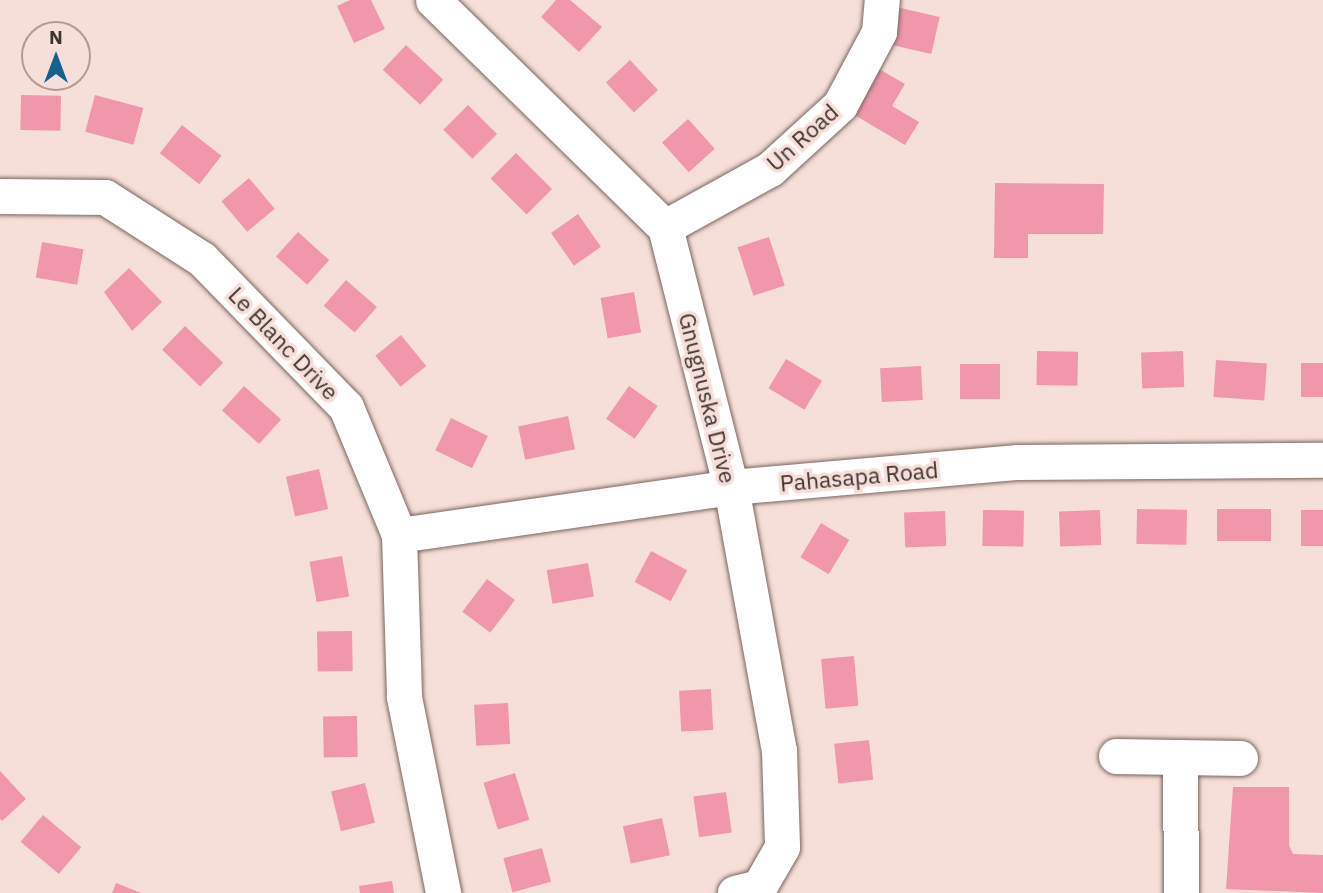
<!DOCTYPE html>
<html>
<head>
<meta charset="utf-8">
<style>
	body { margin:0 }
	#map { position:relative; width:1323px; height:893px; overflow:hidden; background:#f7dfd9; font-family:"IBM Plex Sans",sans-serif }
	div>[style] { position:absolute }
	.building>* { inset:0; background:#f197ab; transform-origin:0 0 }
	.roads { filter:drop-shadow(0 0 2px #7a6660) drop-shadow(0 0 2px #7a6660) }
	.minor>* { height:35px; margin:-17.5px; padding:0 17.5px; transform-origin:17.5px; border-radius:17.5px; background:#fff }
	span { translate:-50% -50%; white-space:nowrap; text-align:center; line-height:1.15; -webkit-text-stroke:7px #f7dfd9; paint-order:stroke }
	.street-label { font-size:23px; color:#3d3432 }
	.north { position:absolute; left:21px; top:21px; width:70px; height:70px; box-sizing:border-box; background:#f7dfd9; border:2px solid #ad9b96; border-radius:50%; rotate:0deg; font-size:19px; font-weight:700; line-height:28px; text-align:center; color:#3d3432 }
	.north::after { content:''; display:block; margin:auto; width:24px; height:32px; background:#136093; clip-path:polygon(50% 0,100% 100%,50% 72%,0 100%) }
</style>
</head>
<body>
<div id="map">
	<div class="building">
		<div style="clip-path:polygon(350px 0,371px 0,385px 29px,354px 43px,337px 6px)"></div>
		<div style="clip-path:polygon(556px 0,570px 0,602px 27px,579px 52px,541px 17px)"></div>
		<div style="left:892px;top:6px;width:49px;height:38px;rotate:13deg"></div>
		<div style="left:406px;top:45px;width:51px;height:34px;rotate:43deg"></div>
		<div style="left:630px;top:60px;width:41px;height:33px;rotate:47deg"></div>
		<div style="clip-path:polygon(874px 66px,905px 84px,892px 106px,919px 122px,905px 145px,848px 111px)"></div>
		<div style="left:21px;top:95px;width:40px;height:35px;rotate:1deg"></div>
		<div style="left:95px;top:95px;width:50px;height:38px;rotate:15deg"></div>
		<div style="left:468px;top:105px;width:41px;height:35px;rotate:45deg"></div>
		<div style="left:688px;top:119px;width:40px;height:35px;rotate:48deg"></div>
		<div style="left:182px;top:125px;width:50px;height:36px;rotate:38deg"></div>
		<div style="left:516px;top:153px;width:51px;height:36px;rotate:45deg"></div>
		<div style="left:249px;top:178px;width:40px;height:36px;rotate:50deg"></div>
		<div style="clip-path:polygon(995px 183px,1104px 184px,1103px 234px,1028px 234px,1028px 258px,994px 258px)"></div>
		<div style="left:578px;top:214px;width:40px;height:33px;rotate:55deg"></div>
		<div style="left:298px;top:232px;width:42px;height:33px;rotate:42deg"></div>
		<div style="left:769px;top:237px;width:51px;height:33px;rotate:72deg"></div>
		<div style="left:42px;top:242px;width:42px;height:36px;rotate:10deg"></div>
		<div style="clip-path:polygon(129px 268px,162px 302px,132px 331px,104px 292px)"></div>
		<div style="left:346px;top:280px;width:41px;height:34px;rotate:41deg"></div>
		<div style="left:634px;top:292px;width:41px;height:34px;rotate:80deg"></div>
		<div style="left:185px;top:326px;width:53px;height:33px;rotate:44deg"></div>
		<div style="left:401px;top:335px;width:40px;height:33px;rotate:51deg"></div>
		<div style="left:1037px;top:351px;width:41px;height:34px;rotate:1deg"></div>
		<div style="left:1183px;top:351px;width:36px;height:42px;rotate:88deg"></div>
		<div style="left:786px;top:359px;width:42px;height:34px;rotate:31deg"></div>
		<div style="left:1216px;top:360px;width:51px;height:37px;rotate:4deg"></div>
		<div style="left:1323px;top:363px;width:34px;height:22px;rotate:90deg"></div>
		<div style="left:960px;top:364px;width:40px;height:35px"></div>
		<div style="left:921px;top:366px;width:34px;height:41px;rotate:87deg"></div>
		<div style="left:244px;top:386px;width:50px;height:33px;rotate:42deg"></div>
		<div style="left:629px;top:386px;width:35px;height:40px;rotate:35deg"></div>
		<div style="left:568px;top:416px;width:34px;height:51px;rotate:78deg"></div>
		<div style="left:451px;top:418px;width:41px;height:36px;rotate:26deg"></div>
		<div style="left:319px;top:469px;width:41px;height:34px;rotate:77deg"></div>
		<div style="left:1137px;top:509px;width:50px;height:35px;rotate:1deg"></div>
		<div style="left:1271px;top:509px;width:32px;height:54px;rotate:90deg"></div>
		<div style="left:983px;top:510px;width:41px;height:36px;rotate:1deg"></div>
		<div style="left:1100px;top:510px;width:35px;height:41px;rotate:88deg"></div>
		<div style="left:1323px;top:510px;width:36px;height:22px;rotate:90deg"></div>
		<div style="left:945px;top:511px;width:35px;height:41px;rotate:88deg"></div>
		<div style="left:821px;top:523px;width:33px;height:40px;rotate:31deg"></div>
		<div style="left:651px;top:551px;width:41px;height:35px;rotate:28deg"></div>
		<div style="left:342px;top:556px;width:41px;height:33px;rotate:80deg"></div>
		<div style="left:588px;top:563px;width:34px;height:42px;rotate:80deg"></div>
		<div style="left:487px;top:579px;width:35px;height:41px;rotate:37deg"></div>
		<div style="left:352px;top:631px;width:40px;height:35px;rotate:89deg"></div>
		<div style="left:854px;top:656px;width:50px;height:33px;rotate:85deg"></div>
		<div style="left:711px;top:689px;width:41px;height:32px;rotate:87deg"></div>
		<div style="left:508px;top:703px;width:41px;height:34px;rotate:87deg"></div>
		<div style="left:357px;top:716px;width:41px;height:34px;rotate:89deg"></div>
		<div style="left:869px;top:740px;width:40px;height:35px;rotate:84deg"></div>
		<div style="clip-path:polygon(0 771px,26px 799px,2px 821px,0 819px)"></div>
		<div style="left:515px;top:773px;width:49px;height:33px;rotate:73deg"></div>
		<div style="left:365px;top:783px;width:41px;height:35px;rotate:76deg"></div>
		<div style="clip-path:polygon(1233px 787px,1289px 787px,1289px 845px,1293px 854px,1323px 855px,1323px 893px,1226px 889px)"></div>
		<div style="left:726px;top:792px;width:41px;height:33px;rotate:82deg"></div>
		<div style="left:43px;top:815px;width:50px;height:35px;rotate:40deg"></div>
		<div style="left:662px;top:818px;width:38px;height:40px;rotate:78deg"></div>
		<div style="left:542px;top:848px;width:35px;height:40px;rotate:75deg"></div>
		<div style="clip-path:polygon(392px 881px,394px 893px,360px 893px,359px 886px)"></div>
		<div style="clip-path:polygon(116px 883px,141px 893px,112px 893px)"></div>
	</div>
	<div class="roads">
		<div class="minor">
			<div style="left:433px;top:0;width:325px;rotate:44.4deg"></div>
			<div style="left:665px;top:227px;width:268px;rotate:75.8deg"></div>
			<div style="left:731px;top:487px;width:267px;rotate:79.7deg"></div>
			<div style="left:779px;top:750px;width:97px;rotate:88.2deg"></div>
			<div style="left:782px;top:847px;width:46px;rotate:119.9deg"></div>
			<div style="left:759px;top:887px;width:25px;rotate:166deg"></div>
			<div style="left:0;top:196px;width:105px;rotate:0.5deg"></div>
			<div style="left:105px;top:197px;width:115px;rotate:32.6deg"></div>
			<div style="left:202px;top:259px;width:206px;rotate:45.8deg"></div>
			<div style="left:346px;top:407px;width:139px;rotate:67.5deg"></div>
			<div style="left:399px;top:535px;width:162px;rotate:88.2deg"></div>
			<div style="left:404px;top:697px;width:200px;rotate:78.7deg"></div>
			<div style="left:665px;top:227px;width:120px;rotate:-28.9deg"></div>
			<div style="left:770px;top:169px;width:95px;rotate:-42.4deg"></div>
			<div style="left:840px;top:105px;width:83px;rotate:-61.9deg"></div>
			<div style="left:879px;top:32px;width:32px;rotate:-85deg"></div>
			<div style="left:399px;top:535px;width:335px;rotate:-8.2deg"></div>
			<div style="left:731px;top:487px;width:288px;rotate:-5deg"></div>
			<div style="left:1018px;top:462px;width:305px;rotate:-0.4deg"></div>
			<div style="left:1116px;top:756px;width:124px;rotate:0.9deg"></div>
			<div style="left:1180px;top:757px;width:136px;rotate:89.6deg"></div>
		</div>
	</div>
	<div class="street-label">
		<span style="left:802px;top:137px;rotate:-42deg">Un Road</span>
		<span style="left:284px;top:343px;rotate:46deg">Le Blanc Drive</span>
		<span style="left:708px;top:398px;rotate:76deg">Gnugnuska Drive</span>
		<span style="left:859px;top:476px;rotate:-5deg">Pahasapa Road</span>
	</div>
	<div class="north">N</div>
</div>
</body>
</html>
